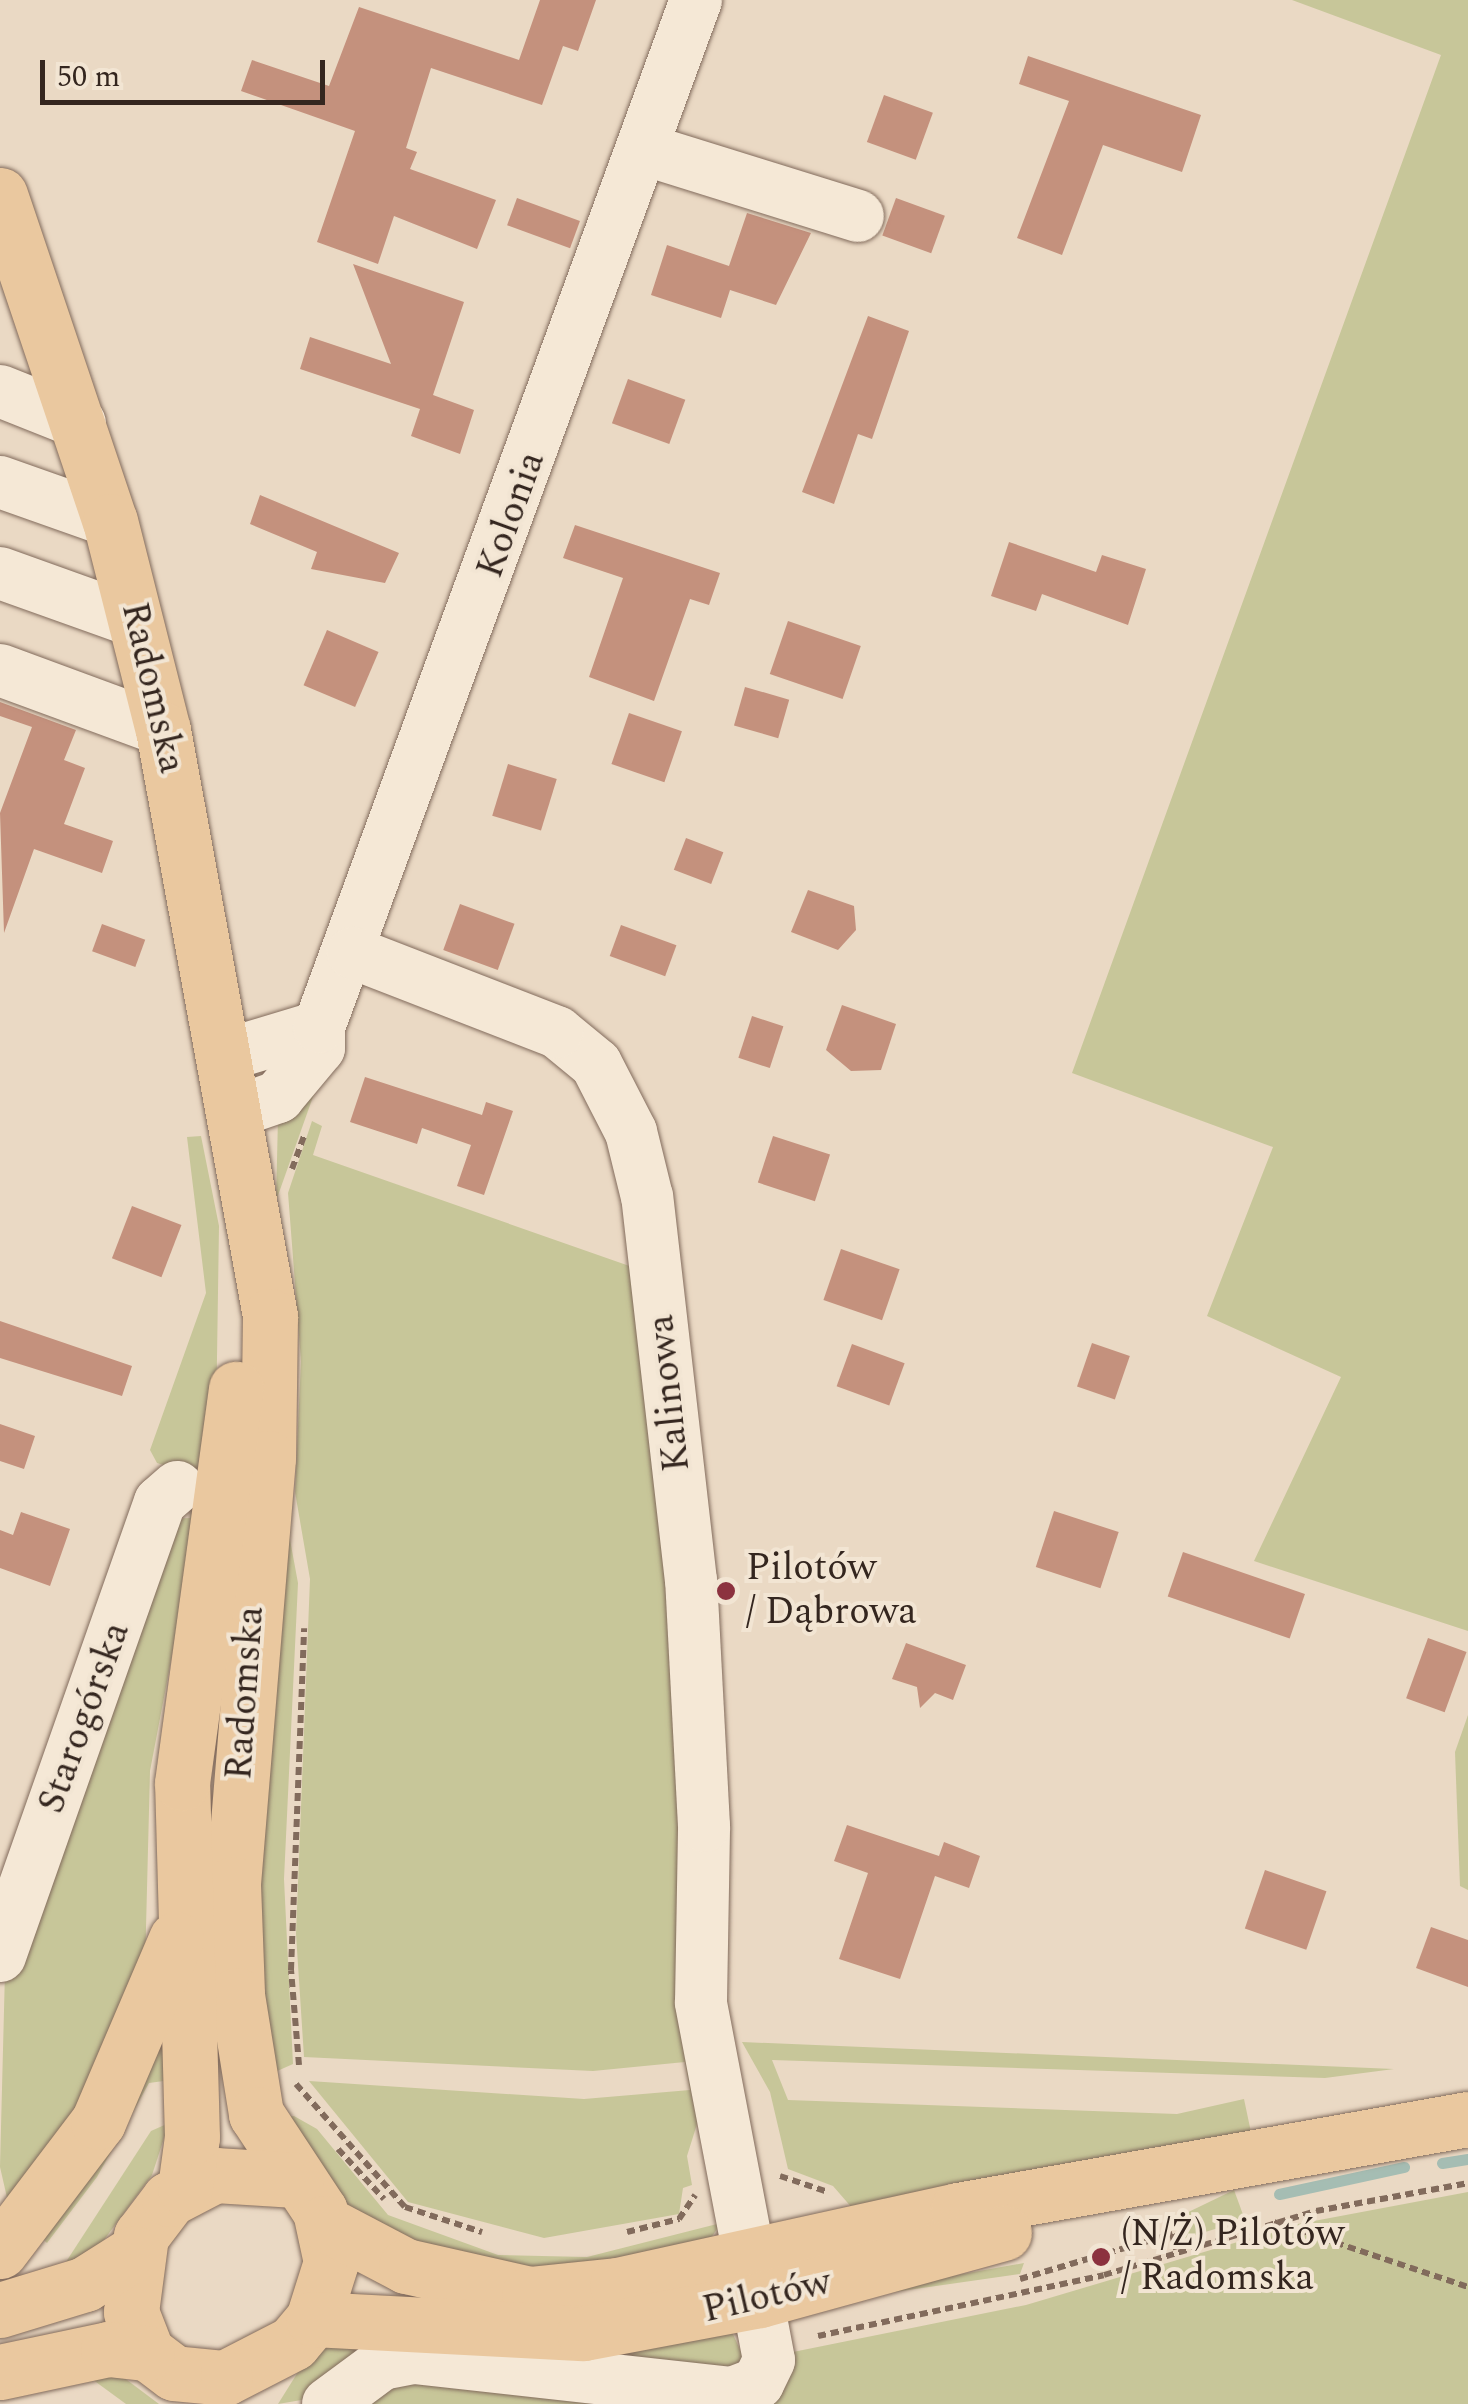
<!DOCTYPE html>
<html>
<head>
<meta charset="utf-8">
<style>
	body { margin:0 }
	#map { position:relative; width:1468px; height:2404px; overflow:hidden; background:#ead9c4; font-family:Spectral,serif }
	div>[style] { position:absolute }
	.green>* { inset:0; background:#c7c699 }
	.stream>* { height:11px; margin:-5.5px; padding:0 5.5px; transform-origin:5.5px; border-radius:5.5px; background:#a5bdb3 }
	.building>* { inset:0; background:#c4917d; transform-origin:0 0 }
	.path>* { height:6px; margin-top:-3px; transform-origin:0; background:repeating-linear-gradient(90deg,#826b5c 0 8px,transparent 0 13px) }
	.roads { filter:drop-shadow(0 0 2px #826b5c) drop-shadow(0 0 2px #826b5c) }
	.minor>* { height:52px; margin:-26px; padding:0 26px; transform-origin:26px; border-radius:26px; background:#f5e8d6 }
	.major>* { height:55px; margin:-27.5px; padding:0 27.5px; transform-origin:27.5px; border-radius:27.5px; background:#eac89f }
	.dots>* { width:28px; height:28px; translate:-50% -50%; box-sizing:border-box; border:5px solid #f2e5d3; border-radius:50% }
	span { translate:-50% -50%; white-space:nowrap; text-align:center; line-height:1.15; -webkit-text-stroke:8px #f2e5d3; paint-order:stroke }
	.street-label { font-size:38px; color:#34261f }
	.poi-label { font-size:38px; color:#34261f }
	.left { translate:0 -50%; text-align:left }
	.scale { position:absolute; left:40px; top:60px; width:285px; height:45px; box-sizing:border-box; border:5px solid #34261f; border-top:0; padding-left:12px; font-size:30px; line-height:35px; white-space:nowrap; color:#34261f; -webkit-text-stroke:8px #f2e5d3; paint-order:stroke }
</style>
</head>
<body>
<div id="map">
	<div class="green">
		<div style="clip-path:polygon(1292px 0,1468px 0,1468px 1631px,1254px 1561px,1341px 1377px,1207px 1316px,1273px 1147px,1072px 1073px,1441px 55px)"></div>
		<div style="clip-path:polygon(320px 1077px,276px 1201px,278px 1118px)"></div>
		<div style="clip-path:polygon(312px 1121px,322px 1126px,313px 1155px,638px 1269px,665px 1507px,698px 2121px,687px 2156px,692px 2185px,683px 2188px,679px 2214px,544px 2238px,408px 2202px,309px 2081px,584px 2099px,690px 2090px,685px 2062px,593px 2071px,304px 2057px,296px 1934px,310px 1579px,295px 1492px,301px 1361px,288px 1193px)"></div>
		<div style="clip-path:polygon(201px 1136px,219px 1226px,216px 1424px,150px 1771px,145px 1967px,77px 2128px,8px 2202px,0 2167px,5px 1971px,170px 1519px,190px 1518px,196px 1475px,157px 1463px,150px 1450px,206px 1293px,187px 1137px)"></div>
		<div style="clip-path:polygon(284px 1507px,298px 1583px,284px 1879px,293px 2064px,266px 2076px,256px 1910px)"></div>
		<div style="clip-path:polygon(1468px 1715px,1468px 1890px,1460px 1886px,1455px 1752px)"></div>
		<div style="clip-path:polygon(164px 2023px,171px 2080px,149px 2083px,97px 2177px,47px 2243px,37px 2234px)"></div>
		<div style="clip-path:polygon(742px 2042px,1394px 2069px,1325px 2078px,772px 2060px,788px 2100px,1177px 2114px,1244px 2099px,1252px 2137px,853px 2209px,833px 2186px,788px 2169px,770px 2092px)"></div>
		<div style="clip-path:polygon(294px 2116px,317px 2129px,388px 2215px,498px 2255px,587px 2257px,721px 2223px,709px 2241px,565px 2275px,434px 2252px,350px 2210px,276px 2118px)"></div>
		<div style="clip-path:polygon(169px 2123px,152px 2175px,98px 2248px,62px 2268px,151px 2131px)"></div>
		<div style="clip-path:polygon(1234px 2190px,1245px 2220px,1182px 2239px,1176px 2218px)"></div>
		<div style="clip-path:polygon(1468px 2192px,1468px 2404px,356px 2404px,391px 2381px,718px 2402px,788px 2353px,1026px 2305px,1298px 2224px)"></div>
		<div style="clip-path:polygon(1024px 2263px,1020px 2274px,873px 2295px,907px 2284px)"></div>
		<div style="clip-path:polygon(731px 2330px,748px 2367px,530px 2361px,278px 2404px,303px 2364px,335px 2341px)"></div>
		<div style="clip-path:polygon(85px 2374px,119px 2374px,159px 2404px,126px 2404px)"></div>
	</div>
	<div class="stream">
		<div style="left:1442px;top:2163px;width:26px;rotate:-9deg"></div>
		<div style="left:1279px;top:2194px;width:128px;rotate:-12.2deg"></div>
	</div>
	<div class="building">
		<div style="clip-path:polygon(540px 0,596px 0,578px 51px,563px 46px,542px 105px,431px 68px,406px 148px,417px 152px,410px 169px,496px 200px,477px 249px,394px 216px,378px 264px,317px 242px,355px 131px,241px 91px,252px 60px,329px 86px,359px 7px,519px 60px)"></div>
		<div style="clip-path:polygon(1028px 56px,1201px 115px,1182px 172px,1103px 145px,1062px 255px,1017px 238px,1069px 101px,1019px 84px)"></div>
		<div style="left:884px;top:95px;width:52px;height:50px;rotate:20deg"></div>
		<div style="left:517px;top:198px;width:67px;height:29px;rotate:20deg"></div>
		<div style="left:896px;top:198px;width:52px;height:40px;rotate:20deg"></div>
		<div style="clip-path:polygon(747px 213px,811px 233px,776px 305px,730px 290px,721px 318px,651px 295px,667px 245px,729px 266px)"></div>
		<div style="clip-path:polygon(353px 264px,464px 302px,433px 395px,474px 410px,460px 454px,411px 436px,420px 409px,300px 369px,310px 337px,391px 364px)"></div>
		<div style="clip-path:polygon(868px 316px,909px 331px,872px 439px,858px 434px,834px 504px,802px 492px)"></div>
		<div style="left:628px;top:379px;width:61px;height:47px;rotate:20deg"></div>
		<div style="clip-path:polygon(260px 495px,399px 553px,385px 583px,311px 569px,317px 552px,250px 524px)"></div>
		<div style="clip-path:polygon(575px 525px,720px 573px,709px 605px,690px 599px,654px 701px,589px 677px,623px 578px,563px 558px)"></div>
		<div style="clip-path:polygon(1009px 542px,1096px 572px,1102px 555px,1146px 569px,1128px 625px,1042px 594px,1036px 611px,991px 596px)"></div>
		<div style="left:788px;top:621px;width:77px;height:56px;rotate:19deg"></div>
		<div style="left:327px;top:630px;width:56px;height:60px;rotate:23deg"></div>
		<div style="left:745px;top:687px;width:46px;height:40px;rotate:16deg"></div>
		<div style="clip-path:polygon(0 702px,76px 730px,64px 760px,85px 768px,64px 824px,113px 841px,102px 873px,34px 849px,4px 933px,0 813px,32px 727px,0 716px)"></div>
		<div style="left:629px;top:713px;width:56px;height:54px;rotate:19deg"></div>
		<div style="left:508px;top:764px;width:51px;height:54px;rotate:17deg"></div>
		<div style="left:686px;top:838px;width:40px;height:34px;rotate:21deg"></div>
		<div style="clip-path:polygon(808px 890px,854px 906px,856px 930px,838px 950px,791px 932px)"></div>
		<div style="left:460px;top:904px;width:58px;height:49px;rotate:20deg"></div>
		<div style="left:102px;top:924px;width:46px;height:29px;rotate:20deg"></div>
		<div style="left:621px;top:925px;width:59px;height:33px;rotate:20deg"></div>
		<div style="clip-path:polygon(842px 1005px,896px 1024px,881px 1070px,851px 1071px,826px 1050px)"></div>
		<div style="left:752px;top:1016px;width:33px;height:44px;rotate:18deg"></div>
		<div style="clip-path:polygon(365px 1077px,482px 1115px,486px 1102px,513px 1111px,484px 1195px,457px 1186px,471px 1145px,422px 1128px,417px 1144px,350px 1122px)"></div>
		<div style="left:773px;top:1136px;width:60px;height:49px;rotate:18deg"></div>
		<div style="left:132px;top:1206px;width:53px;height:56px;rotate:21deg"></div>
		<div style="left:841px;top:1249px;width:62px;height:54px;rotate:19deg"></div>
		<div style="clip-path:polygon(0 1321px,132px 1366px,122px 1396px,0 1358px)"></div>
		<div style="left:1092px;top:1343px;width:40px;height:46px;rotate:19deg"></div>
		<div style="left:852px;top:1344px;width:56px;height:45px;rotate:20deg"></div>
		<div style="clip-path:polygon(0 1424px,35px 1436px,24px 1469px,0 1461px)"></div>
		<div style="left:1054px;top:1511px;width:68px;height:59px;rotate:18deg"></div>
		<div style="clip-path:polygon(21px 1512px,70px 1529px,50px 1586px,0 1568px,0 1530px,13px 1535px)"></div>
		<div style="left:1183px;top:1552px;width:129px;height:47px;rotate:19deg"></div>
		<div style="left:1428px;top:1638px;width:41px;height:64px;rotate:20deg"></div>
		<div style="clip-path:polygon(906px 1643px,966px 1665px,953px 1700px,935px 1693px,920px 1708px,917px 1687px,892px 1679px)"></div>
		<div style="clip-path:polygon(847px 1825px,939px 1856px,944px 1842px,980px 1856px,969px 1888px,935px 1876px,900px 1979px,839px 1959px,868px 1873px,834px 1861px)"></div>
		<div style="left:1265px;top:1870px;width:65px;height:62px;rotate:19deg"></div>
		<div style="clip-path:polygon(1431px 1927px,1468px 1940px,1468px 1987px,1416px 1968px)"></div>
	</div>
	<div class="path">
		<div style="left:292px;top:1169px;width:37px;rotate:-70deg"></div>
		<div style="left:299px;top:2065px;width:95px;rotate:-94.8deg"></div>
		<div style="left:291px;top:1970px;width:342px;rotate:-87.8deg"></div>
		<div style="left:296px;top:2084px;width:164px;rotate:48.5deg"></div>
		<div style="left:405px;top:2207px;width:81px;rotate:18deg"></div>
		<div style="left:338px;top:2149px;width:68px;rotate:47.4deg"></div>
		<div style="left:780px;top:2176px;width:51px;rotate:18.4deg"></div>
		<div style="left:1274px;top:2222px;width:205px;rotate:18.5deg"></div>
		<div style="left:627px;top:2232px;width:54px;rotate:-14deg"></div>
		<div style="left:679px;top:2219px;width:29px;rotate:-56deg"></div>
		<div style="left:1020px;top:2279px;width:159px;rotate:-16.5deg"></div>
		<div style="left:1172px;top:2234px;width:16px;rotate:75deg"></div>
		<div style="left:818px;top:2336px;width:292px;rotate:-12deg"></div>
		<div style="left:1104px;top:2275px;width:221px;rotate:-16.8deg"></div>
		<div style="left:1316px;top:2211px;width:155px;rotate:-10.4deg"></div>
	</div>
	<div class="roads">
		<div class="minor">
			<div style="left:643px;top:149px;width:225px;rotate:17.3deg"></div>
			<div style="left:0;top:391px;width:86px;rotate:21.8deg"></div>
			<div style="left:0;top:482px;width:117px;rotate:19.5deg"></div>
			<div style="left:0;top:573px;width:145px;rotate:19.7deg"></div>
			<div style="left:0;top:670px;width:174px;rotate:20.2deg"></div>
			<div style="left:226px;top:1055px;width:97px;rotate:-16.8deg"></div>
			<div style="left:235px;top:1112px;width:46px;rotate:-19.2deg"></div>
			<div style="left:278px;top:1097px;width:64px;rotate:-50.1deg"></div>
			<div style="left:319px;top:1048px;width:21px;rotate:-90deg"></div>
			<div style="left:319px;top:1027px;width:1094px;rotate:-69.84deg"></div>
			<div style="left:0;top:1956px;width:481px;rotate:-70.6deg"></div>
			<div style="left:160px;top:1502px;width:23px;rotate:-41deg"></div>
			<div style="left:328px;top:2404px;width:67px;rotate:-36.5deg"></div>
			<div style="left:382px;top:2364px;width:33px;rotate:-11deg"></div>
			<div style="left:414px;top:2358px;width:320px;rotate:6.3deg"></div>
			<div style="left:732px;top:2393px;width:28px;rotate:-21deg"></div>
			<div style="left:758px;top:2383px;width:25px;rotate:-64deg"></div>
			<div style="left:769px;top:2360px;width:364px;rotate:-100.8deg"></div>
			<div style="left:701px;top:2002px;width:176px;rotate:-89deg"></div>
			<div style="left:704px;top:1826px;width:245px;rotate:-93deg"></div>
			<div style="left:691px;top:1581px;width:387px;rotate:-96.5deg"></div>
			<div style="left:647px;top:1197px;width:67px;rotate:-103.8deg"></div>
			<div style="left:631px;top:1132px;width:76px;rotate:-117.2deg"></div>
			<div style="left:596px;top:1064px;width:50px;rotate:-140.6deg"></div>
			<div style="left:557px;top:1032px;width:219px;rotate:-158.8deg"></div>
		</div>
		<div class="major">
			<div style="left:0;top:195px;width:344px;rotate:71.4deg"></div>
			<div style="left:110px;top:521px;width:216px;rotate:75.8deg"></div>
			<div style="left:163px;top:730px;width:596px;rotate:79.65deg"></div>
			<div style="left:270px;top:1316px;width:142px;rotate:90.8deg"></div>
			<div style="left:268px;top:1458px;width:427px;rotate:94.7deg"></div>
			<div style="left:233px;top:1884px;width:111px;rotate:87.9deg"></div>
			<div style="left:237px;top:1995px;width:121px;rotate:80.9deg"></div>
			<div style="left:256px;top:2114px;width:116px;rotate:56.6deg"></div>
			<div style="left:320px;top:2211px;width:52px;rotate:77.8deg"></div>
			<div style="left:331px;top:2262px;width:60px;rotate:107.5deg"></div>
			<div style="left:313px;top:2319px;width:31px;rotate:130deg"></div>
			<div style="left:293px;top:2343px;width:76px;rotate:152.8deg"></div>
			<div style="left:225px;top:2378px;width:51px;rotate:-174.4deg"></div>
			<div style="left:174px;top:2373px;width:34px;rotate:-143deg"></div>
			<div style="left:147px;top:2353px;width:44px;rotate:-111.3deg"></div>
			<div style="left:131px;top:2312px;width:77px;rotate:-82.5deg"></div>
			<div style="left:141px;top:2236px;width:46px;rotate:-52.9deg"></div>
			<div style="left:169px;top:2199px;width:52px;rotate:-27.6deg"></div>
			<div style="left:215px;top:2175px;width:81px;rotate:3.5deg"></div>
			<div style="left:185px;top:2188px;width:51px;rotate:-82.2deg"></div>
			<div style="left:192px;top:2137px;width:354px;rotate:-91.6deg"></div>
			<div style="left:182px;top:1783px;width:398px;rotate:-82.2deg"></div>
			<div style="left:324px;top:2223px;width:93px;rotate:27.7deg"></div>
			<div style="left:406px;top:2266px;width:126px;rotate:12.8deg"></div>
			<div style="left:529px;top:2294px;width:88px;rotate:-5.8deg"></div>
			<div style="left:617px;top:2285px;width:349px;rotate:-12.4deg"></div>
			<div style="left:958px;top:2210px;width:518px;rotate:-10.12deg"></div>
			<div style="left:0;top:2251px;width:162px;rotate:-52.8deg"></div>
			<div style="left:98px;top:2122px;width:199px;rotate:-66.9deg"></div>
			<div style="left:0;top:2310px;width:89px;rotate:-17deg"></div>
			<div style="left:85px;top:2284px;width:58px;rotate:-32.3deg"></div>
			<div style="left:313px;top:2319px;width:271px;rotate:3deg"></div>
			<div style="left:584px;top:2333px;width:179px;rotate:-10.6deg"></div>
			<div style="left:760px;top:2300px;width:253px;rotate:-15.4deg"></div>
			<div style="left:0;top:2372px;width:110px;rotate:-12deg"></div>
			<div style="left:108px;top:2349px;width:39px;rotate:6deg"></div>
		</div>
	</div>
	<div class="dots">
		<div style="left:726px;top:1591px;background:#8c323f"></div>
		<div style="left:1101px;top:2257px;background:#8c323f"></div>
	</div>
	<div class="street-label">
		<span style="left:512px;top:515px;rotate:-70deg">Kolonia</span>
		<span style="left:152px;top:688px;rotate:77deg">Radomska</span>
		<span style="left:670px;top:1393px;rotate:-96deg">Kalinowa</span>
		<span style="left:246px;top:1693px;rotate:-86deg">Radomska</span>
		<span style="left:85px;top:1718px;rotate:-70deg">Starogórska</span>
		<span style="left:767px;top:2297px;rotate:-13deg">Pilotów</span>
	</div>
	<div class="poi-label">
		<span class="left" style="left:746px;top:1591px">Pilotów<br>/ Dąbrowa</span>
		<span class="left" style="left:1121px;top:2257px">(N/Ż) Pilotów<br>/ Radomska</span>
	</div>
	<div class="scale">50 m</div>
</div>
</body>
</html>
